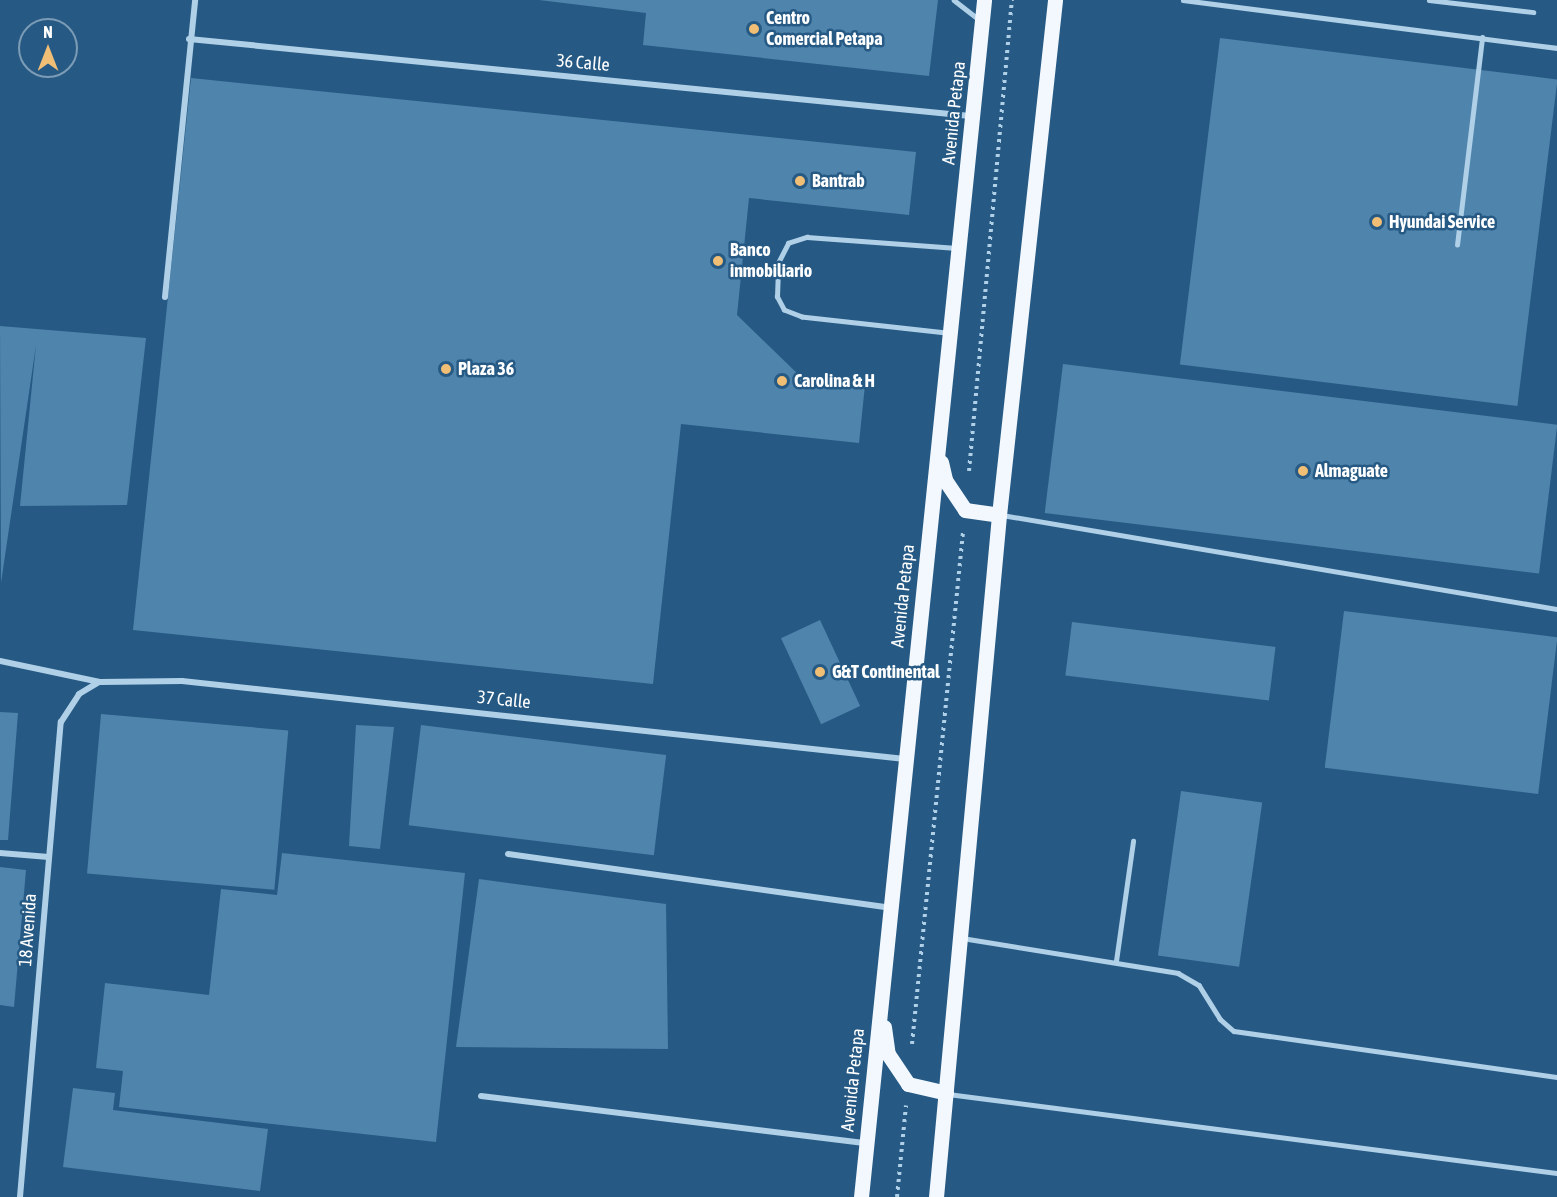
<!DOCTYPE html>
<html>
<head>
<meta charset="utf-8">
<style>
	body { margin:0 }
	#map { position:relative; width:1557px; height:1197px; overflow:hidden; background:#265a84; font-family:"Asap Condensed",sans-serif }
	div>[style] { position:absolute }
	.building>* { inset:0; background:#4f84ac; transform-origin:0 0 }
	.path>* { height:4px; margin-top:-2px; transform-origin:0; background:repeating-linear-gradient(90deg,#b0d0e8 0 3px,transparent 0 7.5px) }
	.service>* { height:4.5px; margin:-2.25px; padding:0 2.25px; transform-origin:2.25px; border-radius:2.25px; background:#b0d0e8 }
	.minor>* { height:6px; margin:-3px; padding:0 3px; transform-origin:3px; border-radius:3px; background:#b0d0e8 }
	.primary>* { height:15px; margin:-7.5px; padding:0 7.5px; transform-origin:7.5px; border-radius:7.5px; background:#f2f8fe }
	.dots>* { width:16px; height:16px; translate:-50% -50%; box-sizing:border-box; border:3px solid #265a84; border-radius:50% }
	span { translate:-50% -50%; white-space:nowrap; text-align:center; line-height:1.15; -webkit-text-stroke:5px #265a84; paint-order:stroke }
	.poi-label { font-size:18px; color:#fff; font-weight:700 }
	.left { translate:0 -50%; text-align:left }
	.street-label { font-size:18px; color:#fff }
	.north { position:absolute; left:18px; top:18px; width:60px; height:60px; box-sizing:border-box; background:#265a84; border:2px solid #7d9cb5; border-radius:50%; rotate:0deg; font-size:16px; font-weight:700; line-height:24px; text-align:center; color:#fff }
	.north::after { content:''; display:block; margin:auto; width:21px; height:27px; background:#f1be75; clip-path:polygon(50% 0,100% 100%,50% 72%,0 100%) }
</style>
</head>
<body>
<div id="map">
	<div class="building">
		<div style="clip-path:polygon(539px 0,938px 0,929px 76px,643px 45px,646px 13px)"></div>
		<div style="left:1220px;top:38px;width:340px;height:329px;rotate:7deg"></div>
		<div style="clip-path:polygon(191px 78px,916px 152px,909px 215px,749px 198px,737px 315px,802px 378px,865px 385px,859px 443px,681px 424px,653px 684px,133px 630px)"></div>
		<div style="clip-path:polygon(0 326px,146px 338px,127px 505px,20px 506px,36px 345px,1px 583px)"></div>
		<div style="left:1063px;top:364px;width:498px;height:150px;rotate:7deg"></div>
		<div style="left:1344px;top:611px;width:215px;height:158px;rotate:7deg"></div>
		<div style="left:820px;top:620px;width:95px;height:43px;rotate:65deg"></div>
		<div style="left:1072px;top:622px;width:205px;height:54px;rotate:7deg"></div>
		<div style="clip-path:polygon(0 712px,18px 713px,8px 840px,0 840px)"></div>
		<div style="left:101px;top:714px;width:188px;height:160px;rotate:5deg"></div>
		<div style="clip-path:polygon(356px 725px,394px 727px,380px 849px,349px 846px)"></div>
		<div style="left:421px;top:725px;width:247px;height:101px;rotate:7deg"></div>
		<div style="left:1181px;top:791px;width:82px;height:166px;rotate:8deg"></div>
		<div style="clip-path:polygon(282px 853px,465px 873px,436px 1142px,119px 1107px,123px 1071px,96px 1068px,105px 983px,209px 995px,221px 889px,277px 895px)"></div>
		<div style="clip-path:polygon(0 867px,26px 870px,14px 1007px,0 1005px)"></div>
		<div style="clip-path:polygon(479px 879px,666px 904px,668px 1049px,456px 1047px)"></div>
		<div style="clip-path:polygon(73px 1088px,115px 1093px,113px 1110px,268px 1129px,260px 1191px,63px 1167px)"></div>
	</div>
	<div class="path">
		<div style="left:969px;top:471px;width:473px;rotate:-84.8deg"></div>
		<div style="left:912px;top:1044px;width:515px;rotate:-84.31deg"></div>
		<div style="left:897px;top:1197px;width:92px;rotate:-84.4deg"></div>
	</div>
	<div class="service">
		<div style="left:954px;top:0;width:31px;rotate:38deg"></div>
		<div style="left:1183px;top:0;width:377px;rotate:7.3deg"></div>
		<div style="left:1429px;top:0;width:105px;rotate:6.6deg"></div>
		<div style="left:1457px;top:245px;width:209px;rotate:-83.1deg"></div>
		<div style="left:946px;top:333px;width:145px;rotate:-173.7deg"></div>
		<div style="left:802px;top:317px;width:19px;rotate:-159deg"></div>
		<div style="left:784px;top:310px;width:15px;rotate:-118deg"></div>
		<div style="left:777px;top:297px;width:34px;rotate:-88deg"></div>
		<div style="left:778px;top:263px;width:22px;rotate:-63deg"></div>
		<div style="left:788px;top:243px;width:20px;rotate:-18deg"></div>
		<div style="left:807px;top:237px;width:150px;rotate:4.2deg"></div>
		<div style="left:1002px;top:515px;width:563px;rotate:9.61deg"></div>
		<div style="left:962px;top:938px;width:219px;rotate:9.2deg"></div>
		<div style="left:1178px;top:973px;width:24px;rotate:30deg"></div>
		<div style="left:1199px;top:985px;width:40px;rotate:58deg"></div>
		<div style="left:1220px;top:1019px;width:18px;rotate:41deg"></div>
		<div style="left:1234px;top:1031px;width:326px;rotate:8.1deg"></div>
		<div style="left:1116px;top:961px;width:121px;rotate:-81.9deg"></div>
		<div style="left:948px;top:1094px;width:614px;rotate:7.39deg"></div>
	</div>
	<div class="minor">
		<div style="left:189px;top:39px;width:785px;rotate:5.63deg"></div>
		<div style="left:165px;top:297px;width:299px;rotate:-84.2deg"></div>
		<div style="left:0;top:661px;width:102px;rotate:11.9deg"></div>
		<div style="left:100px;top:682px;width:82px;rotate:-0.7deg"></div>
		<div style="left:182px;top:681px;width:727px;rotate:6.16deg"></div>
		<div style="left:0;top:853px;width:49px;rotate:4.7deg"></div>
		<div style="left:508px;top:854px;width:386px;rotate:8deg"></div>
		<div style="left:481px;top:1096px;width:388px;rotate:7deg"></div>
		<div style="left:20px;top:1197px;width:477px;rotate:-85.1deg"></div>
		<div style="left:61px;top:722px;width:33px;rotate:-57deg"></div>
		<div style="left:79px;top:694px;width:23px;rotate:-31deg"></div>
	</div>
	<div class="primary">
		<div style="left:941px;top:462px;width:18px;rotate:77deg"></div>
		<div style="left:945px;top:480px;width:36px;rotate:56deg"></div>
		<div style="left:965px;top:510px;width:34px;rotate:8deg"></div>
		<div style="left:884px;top:1027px;width:27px;rotate:82deg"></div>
		<div style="left:888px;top:1054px;width:36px;rotate:56deg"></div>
		<div style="left:908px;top:1084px;width:39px;rotate:13deg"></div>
		<div style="left:861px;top:1197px;width:1203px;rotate:-84.13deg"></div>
		<div style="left:936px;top:1197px;width:685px;rotate:-84.72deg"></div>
		<div style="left:999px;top:515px;width:518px;rotate:-83.79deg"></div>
	</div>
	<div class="dots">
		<div style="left:754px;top:29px;background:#f1be75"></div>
		<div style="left:800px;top:181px;background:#f1be75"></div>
		<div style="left:1377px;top:222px;background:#f1be75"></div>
		<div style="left:718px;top:261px;background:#f1be75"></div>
		<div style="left:446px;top:369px;background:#f1be75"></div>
		<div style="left:782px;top:381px;background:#f1be75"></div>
		<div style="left:1303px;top:471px;background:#f1be75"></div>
		<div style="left:820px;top:672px;background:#f1be75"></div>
	</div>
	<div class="poi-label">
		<span class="left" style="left:766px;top:29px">Centro<br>Comercial Petapa</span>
		<span class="left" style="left:812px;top:181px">Bantrab</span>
		<span class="left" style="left:1389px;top:222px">Hyundai Service</span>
		<span class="left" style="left:730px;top:261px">Banco<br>inmobiliario</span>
		<span class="left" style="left:458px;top:369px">Plaza 36</span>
		<span class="left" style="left:794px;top:381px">Carolina &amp; H</span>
		<span class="left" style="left:1315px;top:471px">Almaguate</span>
		<span class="left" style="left:832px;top:672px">G&amp;T Continental</span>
	</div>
	<div class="street-label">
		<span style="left:583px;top:63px;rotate:5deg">36 Calle</span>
		<span style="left:954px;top:113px;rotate:-84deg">Avenida Petapa</span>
		<span style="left:903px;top:596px;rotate:-84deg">Avenida Petapa</span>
		<span style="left:504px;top:700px;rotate:6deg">37 Calle</span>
		<span style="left:28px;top:930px;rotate:-86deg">18 Avenida</span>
		<span style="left:853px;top:1080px;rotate:-84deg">Avenida Petapa</span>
	</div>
	<div class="north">N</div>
</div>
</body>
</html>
